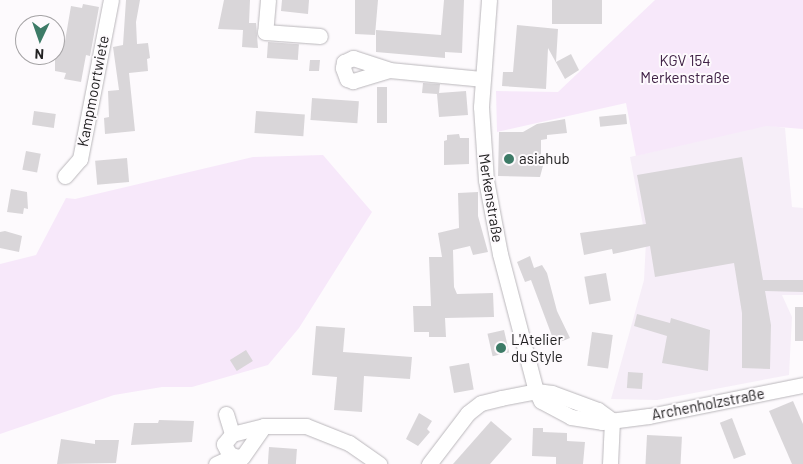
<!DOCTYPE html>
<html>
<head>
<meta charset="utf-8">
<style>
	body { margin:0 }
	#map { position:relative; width:803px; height:464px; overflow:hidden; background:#fdfafd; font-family:Barlow,sans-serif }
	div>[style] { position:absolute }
	.built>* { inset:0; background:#f6eef8 }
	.green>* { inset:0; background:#f7e8fa }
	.building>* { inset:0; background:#d9d6d9; transform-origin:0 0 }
	.roads { filter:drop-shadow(0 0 1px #bab7bb) drop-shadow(0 0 1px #bab7bb) }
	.minor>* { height:15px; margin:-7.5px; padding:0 7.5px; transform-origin:7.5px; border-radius:7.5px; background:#fff }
	.dots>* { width:14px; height:14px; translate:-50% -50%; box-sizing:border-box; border:2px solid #fdfafd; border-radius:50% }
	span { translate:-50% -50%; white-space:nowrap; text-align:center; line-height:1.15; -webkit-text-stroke:4px #fdfafd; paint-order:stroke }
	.park-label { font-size:15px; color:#3f2145 }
	.street-label { font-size:15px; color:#222122 }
	.poi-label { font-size:15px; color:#222122 }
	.left { translate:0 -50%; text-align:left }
	.north { position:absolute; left:15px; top:15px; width:50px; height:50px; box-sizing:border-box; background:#fdfafd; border:1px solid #a5a3a5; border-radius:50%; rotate:183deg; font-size:14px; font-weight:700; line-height:20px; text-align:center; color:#222122 }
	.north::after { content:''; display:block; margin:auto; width:18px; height:22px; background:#3d7b67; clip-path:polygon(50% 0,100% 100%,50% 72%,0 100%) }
</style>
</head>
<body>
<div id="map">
	<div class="built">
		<div style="clip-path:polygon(766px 125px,785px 128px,792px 207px,803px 208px,803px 295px,782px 295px,792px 317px,789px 375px,657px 400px,611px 399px,644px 280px,646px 241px,630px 157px)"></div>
	</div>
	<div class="green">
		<div style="clip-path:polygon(655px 0,803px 0,803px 129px,766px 126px,636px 156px,626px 103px,497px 132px,496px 91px,558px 92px)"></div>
		<div style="clip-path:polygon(323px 155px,372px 212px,299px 328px,268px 365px,192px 387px,162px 387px,114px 395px,0 434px,0 264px,36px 255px,66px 198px,75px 199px,253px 157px)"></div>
	</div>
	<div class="building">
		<div style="clip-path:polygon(126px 0,140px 0,136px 22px,137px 44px,148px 43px,150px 58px,147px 59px,148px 71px,129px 73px,135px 131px,105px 134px,104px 118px,109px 117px,108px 91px,119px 90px,113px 47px,123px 45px)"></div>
		<div style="clip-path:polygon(224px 0,250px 0,249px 23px,256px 23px,258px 48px,242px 47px,243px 30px,218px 29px)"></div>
		<div style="clip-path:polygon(282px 0,309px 0,308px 14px,281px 11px)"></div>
		<div style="clip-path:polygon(355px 0,378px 0,375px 35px,355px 34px)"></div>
		<div style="clip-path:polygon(444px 0,464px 0,462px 53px,445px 52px,445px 58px,376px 52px,376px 30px,441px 35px)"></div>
		<div style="left:552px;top:0;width:50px;height:24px"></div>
		<div style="clip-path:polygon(83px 4px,99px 7px,90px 56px,86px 55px,81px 82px,64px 79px,66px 73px,55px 71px,55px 52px,57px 39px,65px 41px,71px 6px,82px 8px)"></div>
		<div style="clip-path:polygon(517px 25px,558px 29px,556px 62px,571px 54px,579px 70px,565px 79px,548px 48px,546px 89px,502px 86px,503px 72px,513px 72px)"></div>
		<div style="left:268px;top:42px;width:31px;height:16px;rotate:4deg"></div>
		<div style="clip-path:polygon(310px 60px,320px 60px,319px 71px,309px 71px)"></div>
		<div style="clip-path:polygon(423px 83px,440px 84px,439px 93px,466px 91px,468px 115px,439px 117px,437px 94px,422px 93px)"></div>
		<div style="left:377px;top:87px;width:10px;height:36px"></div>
		<div style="left:312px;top:98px;width:47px;height:22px;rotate:4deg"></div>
		<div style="left:34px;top:111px;width:22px;height:14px;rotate:8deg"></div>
		<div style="left:256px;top:111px;width:49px;height:22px;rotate:4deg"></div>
		<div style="left:626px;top:114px;width:10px;height:27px;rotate:84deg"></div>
		<div style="clip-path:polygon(565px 119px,567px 133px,547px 135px,547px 139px,541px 140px,541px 162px,544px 162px,540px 177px,498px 176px,499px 132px,523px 132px,537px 124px)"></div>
		<div style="clip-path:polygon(459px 134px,460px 138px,469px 138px,469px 164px,444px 165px,444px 141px,447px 140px,447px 135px)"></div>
		<div style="left:26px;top:151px;width:15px;height:19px;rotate:11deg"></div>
		<div style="clip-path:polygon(742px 157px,763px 280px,803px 280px,803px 292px,765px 291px,771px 325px,770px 369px,742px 368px,742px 313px,734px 263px,655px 277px,650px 246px,613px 254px,612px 249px,584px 255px,580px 233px,646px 224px,637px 175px)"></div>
		<div style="left:127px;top:158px;width:24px;height:32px;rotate:85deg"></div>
		<div style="clip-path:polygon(11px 189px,27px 192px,28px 209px,24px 208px,23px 214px,7px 212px)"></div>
		<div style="clip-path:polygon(478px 192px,478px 216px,488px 252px,473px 255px,470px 246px,453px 250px,454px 287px,457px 294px,493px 293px,494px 317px,445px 318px,446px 337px,429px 337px,429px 332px,414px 332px,413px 306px,431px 306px,429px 257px,442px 257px,438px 233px,459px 228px,458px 193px)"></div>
		<div style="clip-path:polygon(5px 231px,22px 236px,19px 252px,0 248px,0 232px)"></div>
		<div style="clip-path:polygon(530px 256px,534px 268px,542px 265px,547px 273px,557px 311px,570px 338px,555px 344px,531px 280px,525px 282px,517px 262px)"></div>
		<div style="left:606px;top:273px;width:28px;height:22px;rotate:80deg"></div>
		<div style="left:795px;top:307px;width:8px;height:34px"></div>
		<div style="clip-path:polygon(637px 314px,670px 323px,671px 318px,710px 330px,708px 371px,662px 363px,667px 336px,634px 326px)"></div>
		<div style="clip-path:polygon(316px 326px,345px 328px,343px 352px,412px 357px,410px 379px,364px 376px,362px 412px,334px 410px,337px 377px,312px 375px)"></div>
		<div style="left:504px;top:330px;width:23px;height:17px;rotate:77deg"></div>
		<div style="left:592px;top:332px;width:21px;height:34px;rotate:8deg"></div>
		<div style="left:246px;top:350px;width:13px;height:19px;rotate:58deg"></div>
		<div style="left:469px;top:363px;width:27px;height:20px;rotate:80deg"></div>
		<div style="left:628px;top:372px;width:15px;height:16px;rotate:4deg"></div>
		<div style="clip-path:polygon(793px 401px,803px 424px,803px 464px,792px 464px,769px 411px)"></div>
		<div style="clip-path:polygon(419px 413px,432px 421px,427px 429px,430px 432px,418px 446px,406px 439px)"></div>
		<div style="left:732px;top:418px;width:39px;height:13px;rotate:69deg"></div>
		<div style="clip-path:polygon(159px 420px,194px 421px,192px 442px,131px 445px,134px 423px,158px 423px)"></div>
		<div style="clip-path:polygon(491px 421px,512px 439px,490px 464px,453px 464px)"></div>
		<div style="clip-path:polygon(533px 428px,543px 428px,543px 432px,567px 433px,567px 441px,585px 442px,583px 464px,556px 464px,556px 457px,532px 456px)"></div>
		<div style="left:647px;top:435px;width:35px;height:29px;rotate:3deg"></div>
		<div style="clip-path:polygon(61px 439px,95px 444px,95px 440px,119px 440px,116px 463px,57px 464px)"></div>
		<div style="left:269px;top:447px;width:28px;height:17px;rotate:4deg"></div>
	</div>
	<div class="roads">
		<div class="minor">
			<div style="left:268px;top:0;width:32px;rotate:95deg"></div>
			<div style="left:265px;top:32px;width:55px;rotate:4.2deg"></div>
			<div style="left:489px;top:0;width:107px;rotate:94.3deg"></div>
			<div style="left:481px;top:107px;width:73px;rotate:86.1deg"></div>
			<div style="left:486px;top:180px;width:75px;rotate:79.3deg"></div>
			<div style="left:500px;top:254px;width:142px;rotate:75.3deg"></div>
			<div style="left:536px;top:391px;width:11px;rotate:63deg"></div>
			<div style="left:541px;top:401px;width:34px;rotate:28deg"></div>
			<div style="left:571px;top:417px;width:31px;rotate:9deg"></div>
			<div style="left:602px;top:422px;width:47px;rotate:-7.3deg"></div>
			<div style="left:649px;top:416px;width:157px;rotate:-11.4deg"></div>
			<div style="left:389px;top:70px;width:38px;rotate:163deg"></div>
			<div style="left:353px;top:81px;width:6px;rotate:-162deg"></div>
			<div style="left:347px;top:79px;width:12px;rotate:-110deg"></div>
			<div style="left:343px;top:68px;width:6px;rotate:-81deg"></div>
			<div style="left:344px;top:62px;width:10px;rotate:-24deg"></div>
			<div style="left:353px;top:58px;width:38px;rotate:18deg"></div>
			<div style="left:389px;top:70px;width:93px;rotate:5.5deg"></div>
			<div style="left:65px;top:176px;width:23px;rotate:-49deg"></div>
			<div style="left:80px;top:159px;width:162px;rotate:-79deg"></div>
			<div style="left:226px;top:414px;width:21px;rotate:73deg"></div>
			<div style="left:264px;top:426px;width:38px;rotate:125deg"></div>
			<div style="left:242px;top:457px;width:9px;rotate:-174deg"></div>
			<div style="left:233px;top:456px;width:6px;rotate:-141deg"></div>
			<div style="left:228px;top:452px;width:9px;rotate:-117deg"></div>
			<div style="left:224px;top:444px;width:13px;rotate:-51deg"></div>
			<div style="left:232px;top:434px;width:33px;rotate:-14deg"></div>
			<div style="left:264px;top:426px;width:42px"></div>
			<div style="left:306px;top:426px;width:46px;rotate:21.6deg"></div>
			<div style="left:349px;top:443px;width:37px;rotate:35deg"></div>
			<div style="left:216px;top:464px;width:19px;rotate:-25deg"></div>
			<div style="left:429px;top:464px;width:64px;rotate:-52.6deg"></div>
			<div style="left:468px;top:413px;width:16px;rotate:-38deg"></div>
			<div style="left:481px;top:403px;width:21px;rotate:-14deg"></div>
			<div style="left:501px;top:398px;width:36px;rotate:-11deg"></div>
			<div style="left:536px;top:391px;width:16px;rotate:7deg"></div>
			<div style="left:552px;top:393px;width:49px;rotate:20.3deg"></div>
			<div style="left:598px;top:410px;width:17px;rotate:36deg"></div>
			<div style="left:610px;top:464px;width:44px;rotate:-87.4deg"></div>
		</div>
	</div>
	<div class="dots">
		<div style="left:509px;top:159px;background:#3d7b67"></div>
		<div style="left:501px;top:348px;background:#3d7b67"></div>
	</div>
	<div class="park-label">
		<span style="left:685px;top:69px">KGV 154<br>Merkenstraße</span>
	</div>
	<div class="street-label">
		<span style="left:93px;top:91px;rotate:-79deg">Kampmoortwiete</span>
		<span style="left:491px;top:198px;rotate:81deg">Merkenstraße</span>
		<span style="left:708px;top:404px;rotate:-11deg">Archenholzstraße</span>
	</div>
	<div class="poi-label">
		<span class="left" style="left:519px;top:159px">asiahub</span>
		<span class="left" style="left:511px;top:348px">L'Atelier<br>du Style</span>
	</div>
	<div class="north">N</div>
</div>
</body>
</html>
